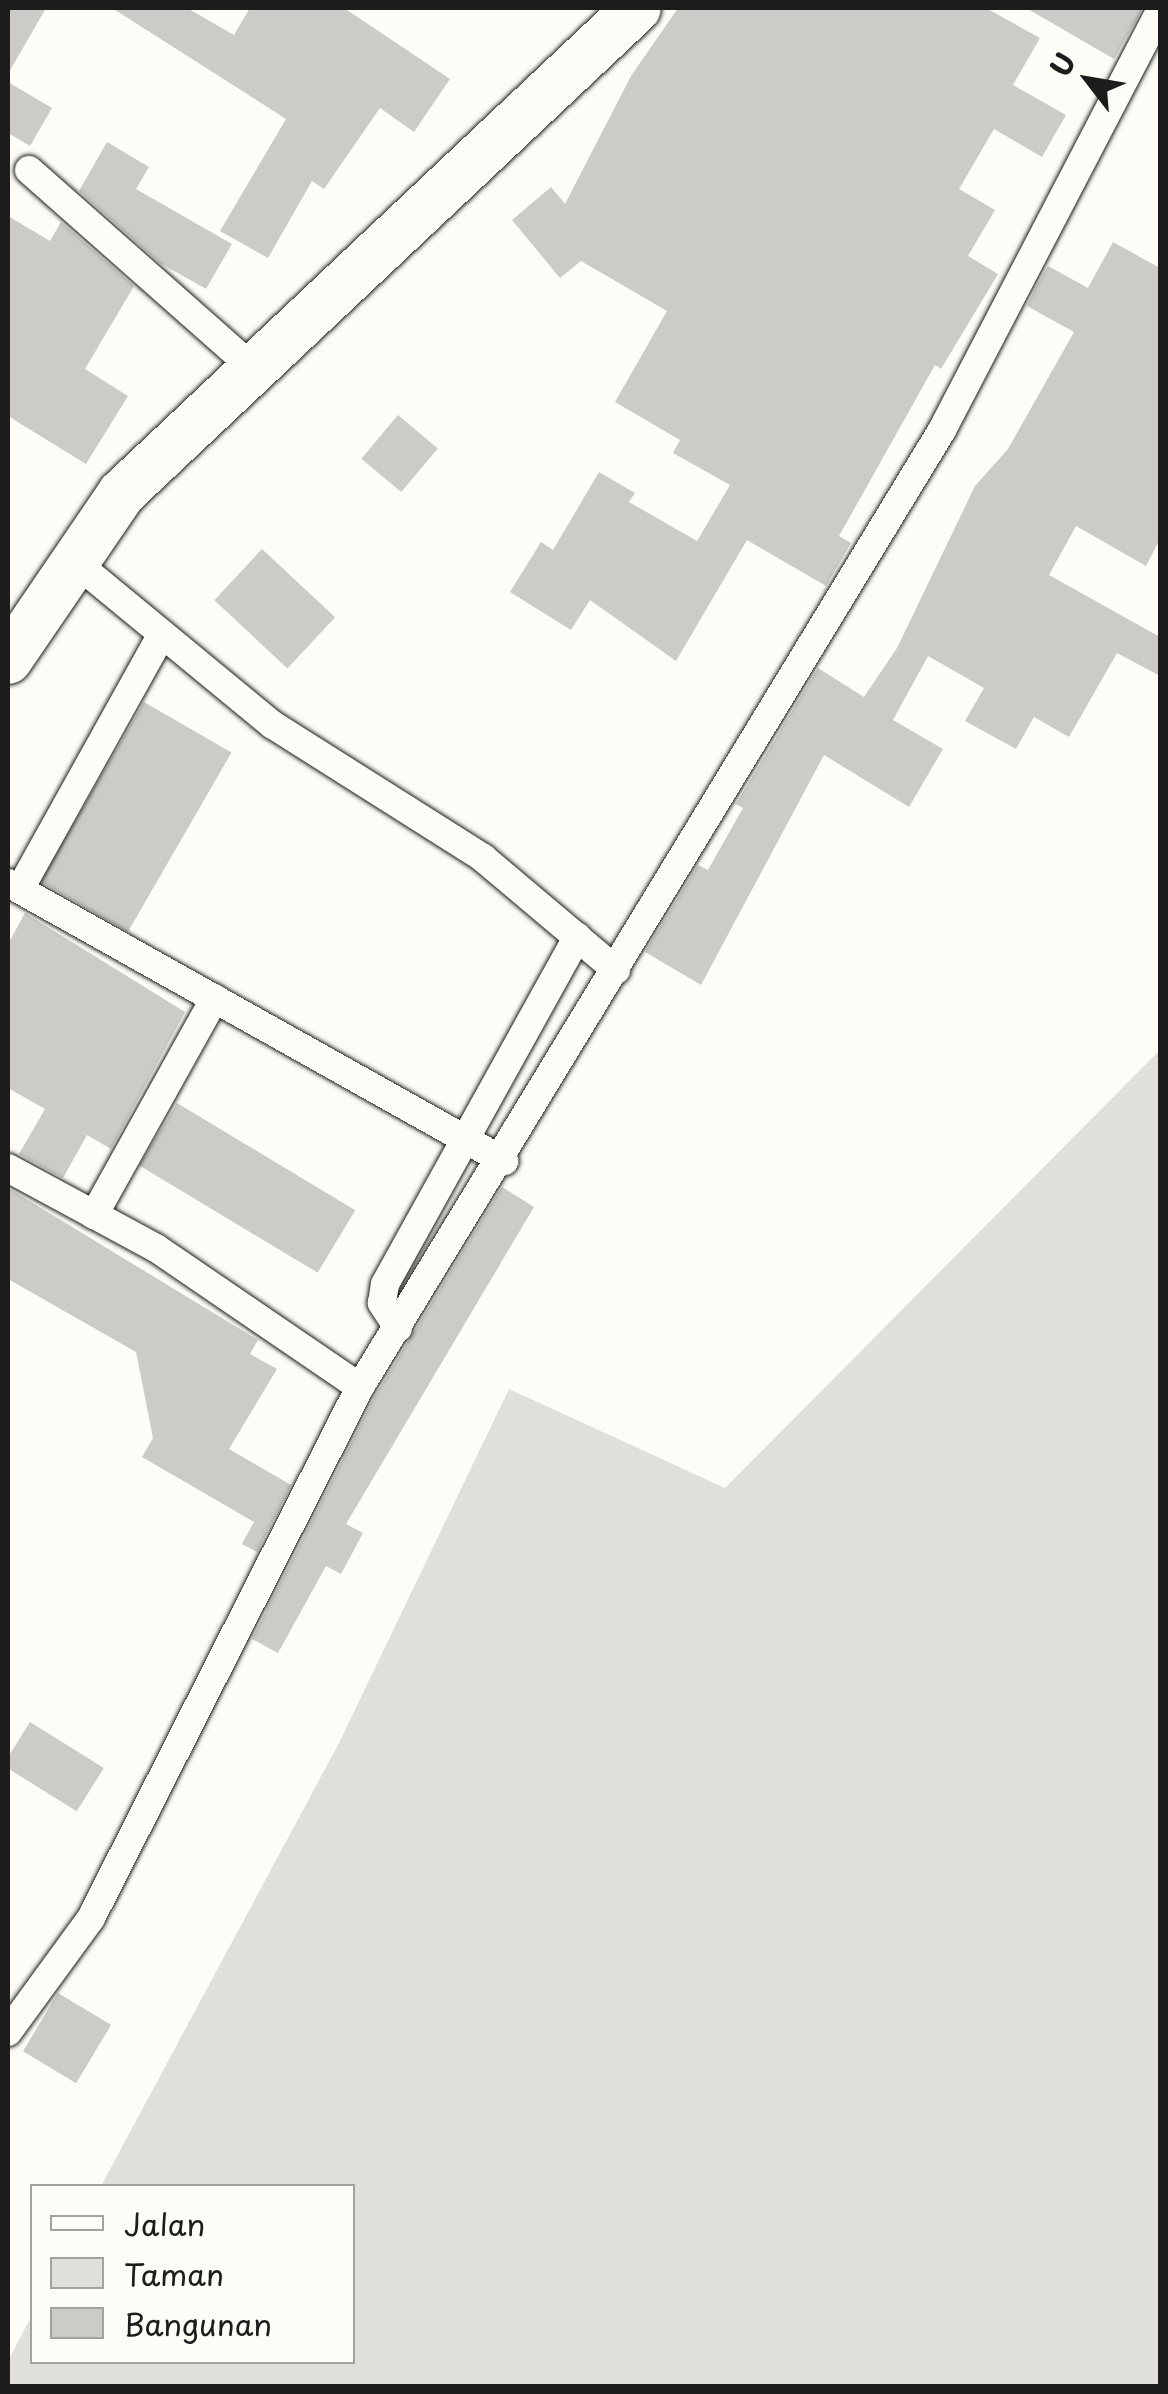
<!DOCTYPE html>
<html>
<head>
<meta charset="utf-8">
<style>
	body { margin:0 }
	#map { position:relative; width:1168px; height:2394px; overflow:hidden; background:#fdfcf7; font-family:"Playpen Sans",sans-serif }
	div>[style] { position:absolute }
	.green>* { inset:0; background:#e0dfdb }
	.building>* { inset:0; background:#cccbc8; transform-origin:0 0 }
	.roads { filter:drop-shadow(0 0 2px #1c1c1c) drop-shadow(0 0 2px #1c1c1c) }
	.minor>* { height:28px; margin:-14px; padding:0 14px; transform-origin:14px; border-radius:14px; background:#fdfcf7 }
	.trunk>* { height:48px; margin:-24px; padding:0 24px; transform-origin:24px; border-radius:24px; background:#fdfcf7 }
	span { translate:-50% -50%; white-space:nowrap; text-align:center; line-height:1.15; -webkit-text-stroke:8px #fdfcf7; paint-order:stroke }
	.frame { position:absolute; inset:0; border:10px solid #1c1c1c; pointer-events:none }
	.legend { position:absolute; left:30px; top:2184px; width:325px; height:180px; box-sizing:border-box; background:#fdfcf7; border:2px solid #a3a29f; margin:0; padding:12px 18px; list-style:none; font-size:30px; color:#1c1c1c }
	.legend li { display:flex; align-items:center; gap:20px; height:50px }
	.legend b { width:50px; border:2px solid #a3a29f }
	.north { position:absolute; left:1038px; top:30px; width:100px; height:100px; -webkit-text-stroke:8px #fdfcf7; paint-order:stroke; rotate:301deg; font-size:28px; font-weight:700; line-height:40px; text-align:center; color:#1c1c1c }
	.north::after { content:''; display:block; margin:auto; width:35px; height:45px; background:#1c1c1c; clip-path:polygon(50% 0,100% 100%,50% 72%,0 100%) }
</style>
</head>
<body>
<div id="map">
	<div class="green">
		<div style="clip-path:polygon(1160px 1050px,1160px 2386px,8px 2386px,8px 2361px,32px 2315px,32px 2362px,352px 2362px,352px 2186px,101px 2186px,339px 1743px,509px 1389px,725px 1488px)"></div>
	</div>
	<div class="building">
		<div style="clip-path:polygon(8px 8px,46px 8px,8px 74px)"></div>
		<div style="clip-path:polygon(112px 8px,187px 8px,234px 35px,250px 8px,344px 8px,450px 79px,414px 132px,380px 108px,324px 189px,312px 181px,268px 258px,220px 231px,286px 119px)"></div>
		<div style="clip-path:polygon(678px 8px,986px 8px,1040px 38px,1013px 85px,1066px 115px,1042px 157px,994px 129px,959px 189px,995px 210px,968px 256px,998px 274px,941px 369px,935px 365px,839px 536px,851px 543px,826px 586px,747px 540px,676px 661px,590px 600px,571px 630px,510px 592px,541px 542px,553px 550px,599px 472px,635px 493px,629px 502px,697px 541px,730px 485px,673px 453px,680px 440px,615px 402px,667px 311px,581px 261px,560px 278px,512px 220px,551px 187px,565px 204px,631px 76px)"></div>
		<div style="clip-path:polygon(1026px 8px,1143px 8px,1114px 59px)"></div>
		<div style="clip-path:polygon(8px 82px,52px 108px,30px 146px,8px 133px)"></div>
		<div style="clip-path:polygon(107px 142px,149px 167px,136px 189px,232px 244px,206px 289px,160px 263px,79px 191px)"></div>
		<div style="clip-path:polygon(8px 216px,50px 241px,61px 222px,134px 286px,85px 369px,128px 396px,86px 464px,8px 416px)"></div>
		<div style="clip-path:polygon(1113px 242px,1160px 268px,1160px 539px,1146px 566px,1076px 526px,1049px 575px,1160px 637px,1160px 676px,1117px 653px,1069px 737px,1034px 717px,1016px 749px,965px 721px,984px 688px,928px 656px,893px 720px,943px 749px,909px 807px,824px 755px,701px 985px,645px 952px,698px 865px,708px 870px,743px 808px,736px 804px,818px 668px,864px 697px,897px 648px,975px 486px,1008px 449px,1074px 332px,1027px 306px,1036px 287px,1048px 266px,1088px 288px)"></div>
		<div style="left:398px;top:415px;width:52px;height:57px;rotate:40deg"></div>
		<div style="left:262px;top:549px;width:100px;height:70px;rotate:43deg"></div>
		<div style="left:144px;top:702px;width:101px;height:207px;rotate:30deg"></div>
		<div style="clip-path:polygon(25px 913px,185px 1012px,111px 1149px,87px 1135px,63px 1178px,19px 1154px,45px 1109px,8px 1088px,8px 944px)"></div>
		<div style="left:177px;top:1103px;width:208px;height:73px;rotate:31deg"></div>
		<div style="clip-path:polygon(502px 1187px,534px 1207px,346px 1524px,363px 1533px,341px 1574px,326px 1566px,278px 1653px,252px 1639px,375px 1396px)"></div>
		<div style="clip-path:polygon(8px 1188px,258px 1340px,250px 1354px,277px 1369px,229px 1449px,291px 1485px,257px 1552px,242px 1544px,254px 1522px,142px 1457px,153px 1438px,136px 1352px,8px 1279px)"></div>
		<div style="left:30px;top:1722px;width:87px;height:51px;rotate:32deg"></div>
		<div style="left:58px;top:1993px;width:62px;height:68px;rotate:31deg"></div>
	</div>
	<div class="roads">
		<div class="minor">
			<div style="left:29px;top:170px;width:300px;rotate:41.5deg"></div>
			<div style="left:75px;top:562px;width:256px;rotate:39.5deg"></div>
			<div style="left:273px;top:725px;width:249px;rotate:32.3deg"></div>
			<div style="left:483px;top:858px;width:174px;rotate:40.1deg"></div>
			<div style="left:8px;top:883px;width:569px;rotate:29.27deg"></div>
			<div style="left:20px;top:889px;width:292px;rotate:-60.9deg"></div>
			<div style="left:8px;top:1168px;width:168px;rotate:28.4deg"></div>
			<div style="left:156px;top:1248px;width:247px;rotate:34.3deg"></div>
			<div style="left:94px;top:1215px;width:248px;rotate:-60.9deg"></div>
			<div style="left:398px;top:1328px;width:30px;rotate:-123deg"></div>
			<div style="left:382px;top:1303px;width:19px;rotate:-81deg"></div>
			<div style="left:385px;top:1284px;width:397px;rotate:-61deg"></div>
			<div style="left:8px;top:2032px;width:141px;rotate:-53.9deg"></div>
			<div style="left:91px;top:1918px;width:595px;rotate:-63.13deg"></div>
			<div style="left:360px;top:1387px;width:1120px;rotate:-58.69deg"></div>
			<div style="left:942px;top:430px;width:471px;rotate:-62.5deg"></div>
		</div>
		<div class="trunk">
			<div style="left:8px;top:660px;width:202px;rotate:-55.7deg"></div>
			<div style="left:122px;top:493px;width:707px;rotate:-43.28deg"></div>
		</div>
	</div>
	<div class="frame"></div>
	<ul class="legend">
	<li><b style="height:12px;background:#fdfcf7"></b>Jalan</li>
	<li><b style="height:28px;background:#e0dfdb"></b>Taman</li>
	<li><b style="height:28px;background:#cccbc8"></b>Bangunan</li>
	</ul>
	<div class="north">U</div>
</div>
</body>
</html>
